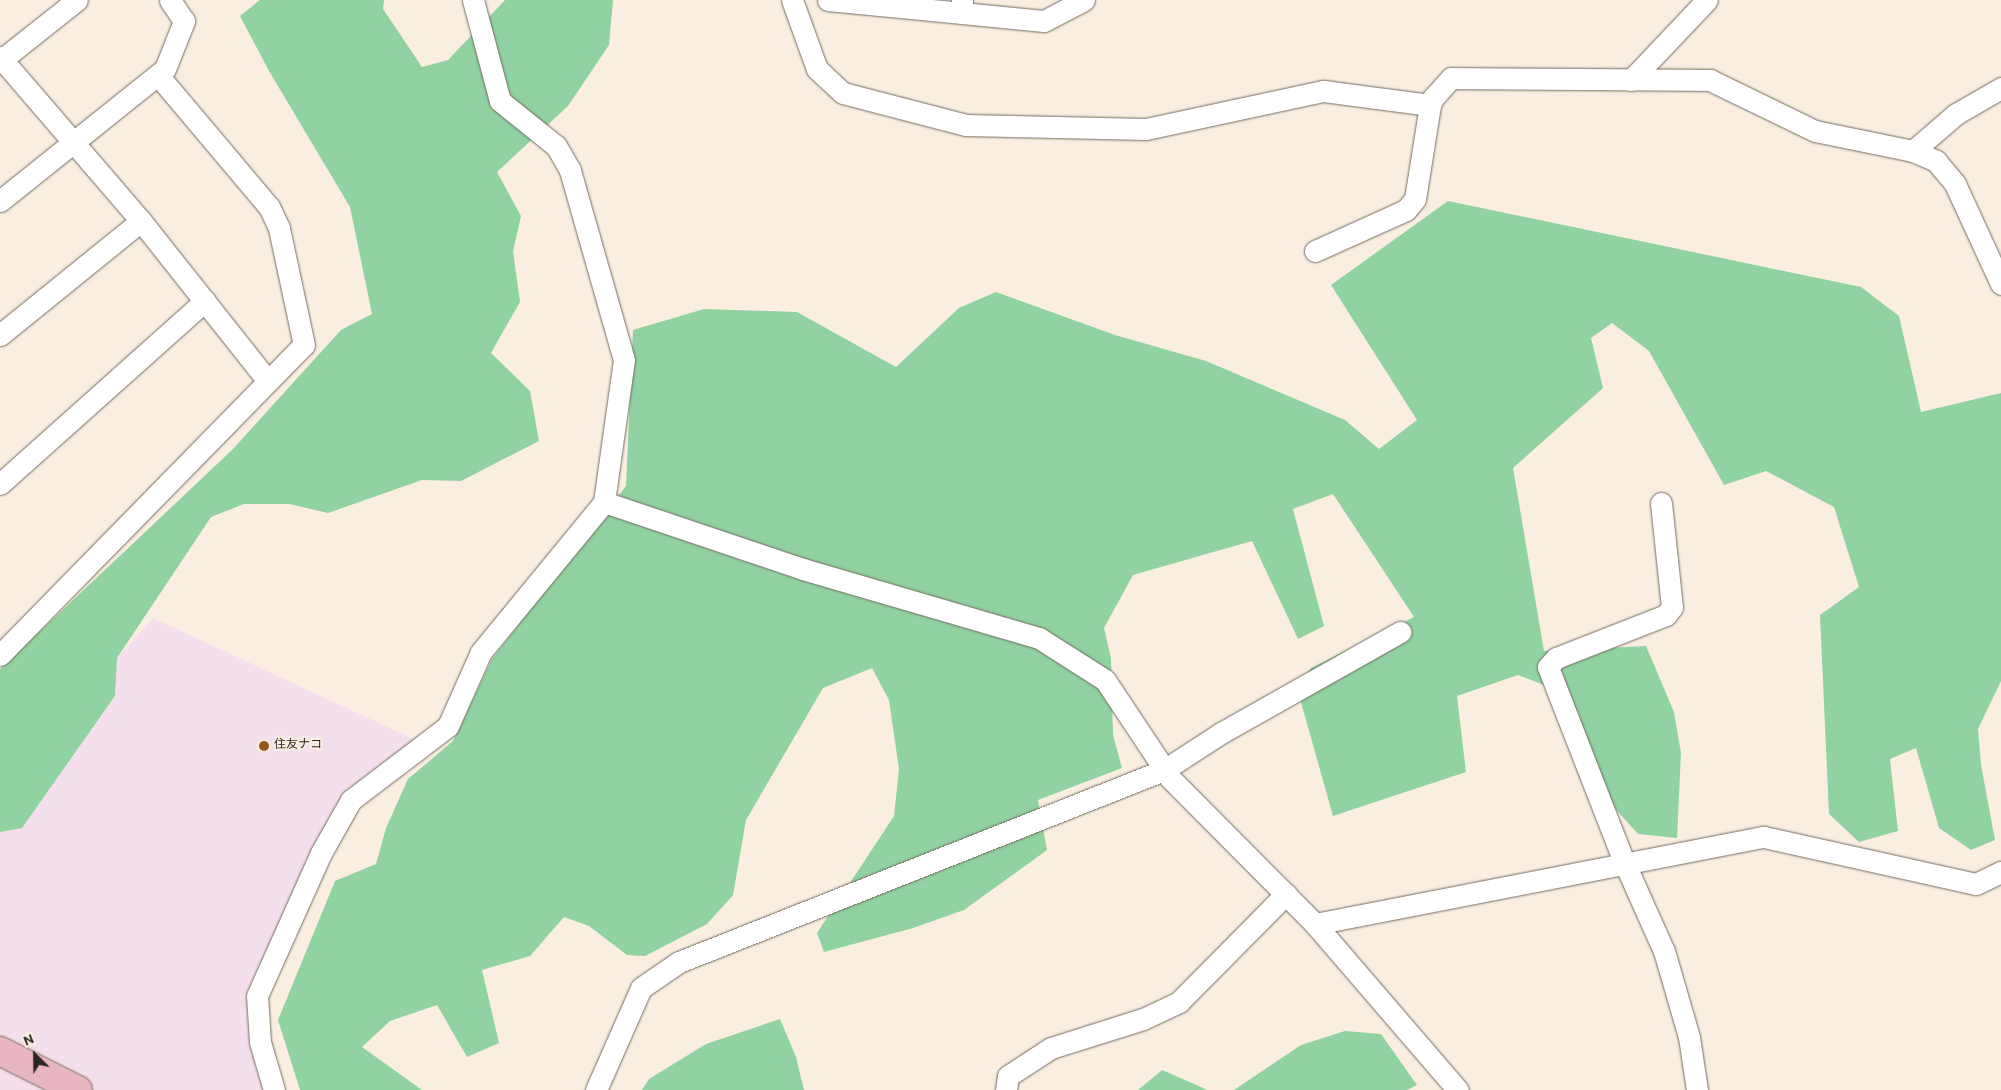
<!DOCTYPE html>
<html>
<head>
<meta charset="utf-8">
<style>
	body { margin:0 }
	#map { position:relative; width:2001px; height:1090px; overflow:hidden; background:#f9eee0; font-family:Overpass,"Noto Sans JP",sans-serif }
	div>[style] { position:absolute }
	.industrial>* { inset:0; background:#f5dfec }
	.green>* { inset:0; background:#90d2a1 }
	.roads { filter:drop-shadow(0 0 1px #746b5f) drop-shadow(0 0 1px #746b5f) }
	.minor>* { height:21px; margin:-10.5px; padding:0 10.5px; transform-origin:10.5px; border-radius:10.5px; background:#fff }
	.major>* { height:28px; margin:-14px; padding:0 14px; transform-origin:14px; border-radius:14px; background:#e8b5c1 }
	.dots>* { width:14px; height:14px; translate:-50% -50%; box-sizing:border-box; border:2px solid #f9eee0; border-radius:50% }
	span { translate:-50% -50%; white-space:nowrap; text-align:center; line-height:1.15; -webkit-text-stroke:4px #f9eee0; paint-order:stroke }
	.poi-label { font-size:12px; color:#292520 }
	.left { translate:0 -50%; text-align:left }
	.north { position:absolute; left:10px; top:1030px; width:50px; height:50px; -webkit-text-stroke:4px #f9eee0; paint-order:stroke; rotate:337deg; font-size:14px; font-weight:700; line-height:20px; text-align:center; color:#292520 }
	.north::after { content:''; display:block; margin:auto; width:18px; height:22px; background:#292520; clip-path:polygon(50% 0,100% 100%,50% 72%,0 100%) }
</style>
</head>
<body>
<div id="map">
	<div class="industrial">
		<div style="clip-path:polygon(153px 618px,422px 743px,351px 800px,257px 996px,274px 1090px,0 1090px,0 832px,22px 827px,115px 697px,117px 658px)"></div>
	</div>
	<div class="green">
		<div style="clip-path:polygon(260px 0,384px 0,383px 9px,422px 67px,448px 60px,505px 0,613px 0,609px 45px,568px 106px,497px 172px,521px 216px,513px 251px,520px 302px,491px 353px,530px 391px,539px 441px,461px 481px,422px 480px,328px 513px,289px 504px,244px 504px,211px 517px,117px 658px,115px 696px,22px 828px,0 832px,0 669px,233px 449px,341px 330px,372px 314px,350px 207px,269px 71px,240px 16px)"></div>
		<div style="clip-path:polygon(1448px 201px,1861px 287px,1899px 316px,1921px 412px,2001px 393px,2001px 681px,1978px 729px,1981px 765px,1995px 840px,1971px 850px,1939px 828px,1916px 748px,1890px 759px,1898px 831px,1859px 842px,1829px 814px,1820px 615px,1859px 587px,1834px 507px,1766px 471px,1724px 485px,1649px 351px,1612px 323px,1591px 338px,1603px 388px,1513px 468px,1544px 651px,1646px 646px,1674px 712px,1681px 753px,1677px 838px,1638px 834px,1610px 803px,1544px 685px,1518px 675px,1457px 696px,1466px 772px,1333px 816px,1297px 688px,1311px 668px,1414px 617px,1333px 494px,1293px 509px,1324px 626px,1298px 639px,1252px 541px,1133px 575px,1104px 628px,1111px 658px,1113px 735px,1122px 768px,1038px 800px,1047px 850px,964px 910px,913px 928px,824px 952px,817px 933px,894px 816px,899px 769px,889px 700px,872px 668px,823px 688px,746px 820px,733px 895px,707px 924px,645px 956px,627px 955px,589px 926px,564px 917px,530px 956px,482px 970px,499px 1043px,467px 1057px,437px 1005px,390px 1021px,362px 1047px,422px 1090px,300px 1090px,278px 1020px,335px 881px,376px 864px,386px 828px,408px 779px,453px 741px,492px 659px,626px 486px,633px 330px,704px 309px,797px 312px,896px 367px,959px 308px,996px 292px,1115px 335px,1206px 361px,1345px 420px,1379px 449px,1417px 420px,1331px 285px)"></div>
		<div style="clip-path:polygon(780px 1019px,796px 1057px,804px 1090px,642px 1090px,649px 1079px,706px 1044px)"></div>
		<div style="clip-path:polygon(1345px 1031px,1381px 1034px,1417px 1085px,1407px 1090px,1234px 1090px,1301px 1045px)"></div>
		<div style="clip-path:polygon(1162px 1070px,1201px 1087px,1207px 1090px,1138px 1090px)"></div>
	</div>
	<div class="roads">
		<div class="minor">
			<div style="left:792px;top:0;width:73px;rotate:70.1deg"></div>
			<div style="left:817px;top:69px;width:35px;rotate:43deg"></div>
			<div style="left:843px;top:93px;width:127px;rotate:14.6deg"></div>
			<div style="left:966px;top:125px;width:180px;rotate:1.3deg"></div>
			<div style="left:1146px;top:129px;width:182px;rotate:-12.1deg"></div>
			<div style="left:1324px;top:91px;width:107px;rotate:7.5deg"></div>
			<div style="left:828px;top:0;width:135px;rotate:5.5deg"></div>
			<div style="left:962px;top:13px;width:13px;rotate:-90deg"></div>
			<div style="left:962px;top:13px;width:82px;rotate:5.6deg"></div>
			<div style="left:1044px;top:21px;width:45px;rotate:-27.7deg"></div>
			<div style="left:0;top:57px;width:216px;rotate:49.3deg"></div>
			<div style="left:141px;top:221px;width:204px;rotate:51.6deg"></div>
			<div style="left:0;top:61px;width:98px;rotate:-38.4deg"></div>
			<div style="left:1631px;top:80px;width:110px;rotate:-46.5deg"></div>
			<div style="left:1913px;top:151px;width:25px;rotate:23deg"></div>
			<div style="left:1936px;top:161px;width:30px;rotate:50deg"></div>
			<div style="left:1955px;top:184px;width:110px;rotate:65.3deg"></div>
			<div style="left:0;top:201px;width:211px;rotate:-38.7deg"></div>
			<div style="left:165px;top:69px;width:52px;rotate:-68.4deg"></div>
			<div style="left:184px;top:21px;width:25px;rotate:-124deg"></div>
			<div style="left:1315px;top:251px;width:100px;rotate:-24.3deg"></div>
			<div style="left:1406px;top:210px;width:14px;rotate:-51deg"></div>
			<div style="left:1415px;top:199px;width:95px;rotate:-80.9deg"></div>
			<div style="left:1430px;top:105px;width:8px;rotate:-67deg"></div>
			<div style="left:1433px;top:98px;width:27px;rotate:-48deg"></div>
			<div style="left:1451px;top:78px;width:259px;rotate:0.4deg"></div>
			<div style="left:1710px;top:80px;width:117px;rotate:25.9deg"></div>
			<div style="left:1815px;top:131px;width:100px;rotate:11.5deg"></div>
			<div style="left:1913px;top:151px;width:57px;rotate:-40.7deg"></div>
			<div style="left:1956px;top:114px;width:52px;rotate:-30deg"></div>
			<div style="left:0;top:335px;width:181px;rotate:-39deg"></div>
			<div style="left:0;top:484px;width:275px;rotate:-41.8deg"></div>
			<div style="left:604px;top:502px;width:210px;rotate:18.6deg"></div>
			<div style="left:803px;top:569px;width:246px;rotate:16.3deg"></div>
			<div style="left:1039px;top:638px;width:78px;rotate:32.5deg"></div>
			<div style="left:1105px;top:680px;width:118px;rotate:56.4deg"></div>
			<div style="left:1170px;top:778px;width:206px;rotate:45.2deg"></div>
			<div style="left:1315px;top:924px;width:219px;rotate:49.3deg"></div>
			<div style="left:1661px;top:503px;width:105px;rotate:84deg"></div>
			<div style="left:1672px;top:607px;width:10px;rotate:127deg"></div>
			<div style="left:1666px;top:615px;width:118px;rotate:158.6deg"></div>
			<div style="left:1556px;top:658px;width:12px;rotate:132deg"></div>
			<div style="left:1548px;top:667px;width:212px;rotate:68.7deg"></div>
			<div style="left:1625px;top:864px;width:95px;rotate:65.9deg"></div>
			<div style="left:1664px;top:951px;width:90px;rotate:73.8deg"></div>
			<div style="left:1689px;top:1037px;width:54px;rotate:81.4deg"></div>
			<div style="left:0;top:655px;width:434px;rotate:-45.6deg"></div>
			<div style="left:304px;top:345px;width:120px;rotate:-102.1deg"></div>
			<div style="left:279px;top:228px;width:23px;rotate:-115deg"></div>
			<div style="left:269px;top:207px;width:172px;rotate:-130.1deg"></div>
			<div style="left:1315px;top:924px;width:457px;rotate:-11deg"></div>
			<div style="left:1764px;top:837px;width:217px;rotate:12.5deg"></div>
			<div style="left:1976px;top:884px;width:28px;rotate:-26deg"></div>
			<div style="left:274px;top:1090px;width:50px;rotate:-106.3deg"></div>
			<div style="left:260px;top:1042px;width:46px;rotate:-93.7deg"></div>
			<div style="left:257px;top:996px;width:157px;rotate:-65.9deg"></div>
			<div style="left:321px;top:853px;width:61px;rotate:-60.5deg"></div>
			<div style="left:351px;top:800px;width:122px;rotate:-37.3deg"></div>
			<div style="left:448px;top:726px;width:81px;rotate:-66deg"></div>
			<div style="left:481px;top:652px;width:194px;rotate:-50.6deg"></div>
			<div style="left:604px;top:502px;width:143px;rotate:-82deg"></div>
			<div style="left:624px;top:360px;width:198px;rotate:-105.9deg"></div>
			<div style="left:570px;top:170px;width:28px;rotate:-120deg"></div>
			<div style="left:556px;top:146px;width:72px;rotate:-141.2deg"></div>
			<div style="left:500px;top:101px;width:105px;rotate:-105deg"></div>
			<div style="left:596px;top:1090px;width:111px;rotate:-66.2deg"></div>
			<div style="left:641px;top:988px;width:46px;rotate:-34.4deg"></div>
			<div style="left:679px;top:962px;width:522px;rotate:-21.6deg"></div>
			<div style="left:1164px;top:770px;width:68px;rotate:-33deg"></div>
			<div style="left:1221px;top:733px;width:206px;rotate:-29.4deg"></div>
			<div style="left:1006px;top:1090px;width:14px;rotate:-82deg"></div>
			<div style="left:1008px;top:1076px;width:51px;rotate:-33.1deg"></div>
			<div style="left:1051px;top:1048px;width:96px;rotate:-17.5deg"></div>
			<div style="left:1143px;top:1019px;width:40px;rotate:-25deg"></div>
			<div style="left:1179px;top:1002px;width:152px;rotate:-45.3deg"></div>
		</div>
		<div class="major">
			<div style="left:0;top:1051px;width:87px;rotate:26.6deg"></div>
		</div>
	</div>
	<div class="dots">
		<div style="left:264px;top:746px;background:#95571d"></div>
	</div>
	<div class="poi-label">
		<span class="left" style="left:274px;top:746px">住友ナコ</span>
	</div>
	<div class="north">N</div>
</div>
</body>
</html>
